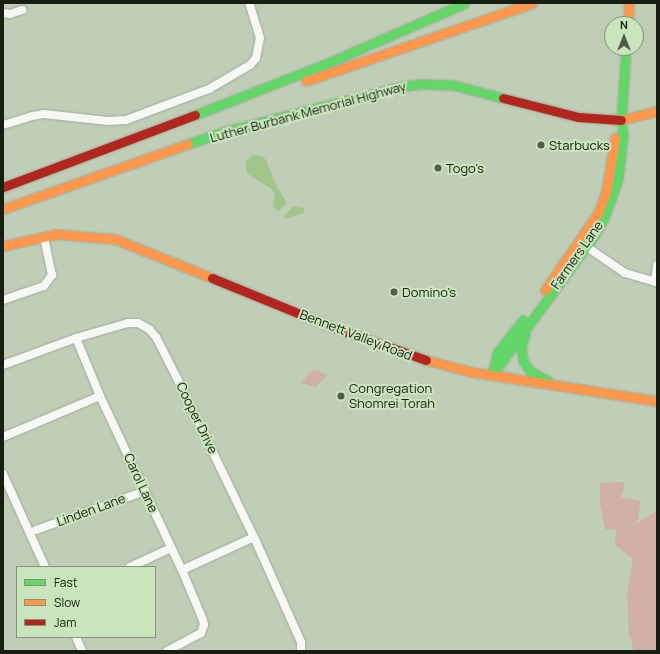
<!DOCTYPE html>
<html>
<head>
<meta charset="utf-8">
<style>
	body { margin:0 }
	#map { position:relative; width:660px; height:654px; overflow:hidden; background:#c0ceb8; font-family:Manrope,sans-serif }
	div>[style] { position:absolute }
	.green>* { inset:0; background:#d1b0a9 }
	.water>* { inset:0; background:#a1c58a }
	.pier>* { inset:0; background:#c0ceb8 }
	.roads { filter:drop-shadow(0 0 1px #a0ab99) drop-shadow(0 0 1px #a0ab99) }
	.street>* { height:8px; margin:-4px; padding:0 4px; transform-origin:4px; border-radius:4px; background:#f6f8f4 }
	.fast>* { height:9px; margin:-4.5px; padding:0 4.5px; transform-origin:4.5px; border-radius:4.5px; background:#63d668 }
	.slow>* { height:9px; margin:-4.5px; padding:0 4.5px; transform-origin:4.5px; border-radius:4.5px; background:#ff974d }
	.jam>* { height:9px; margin:-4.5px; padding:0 4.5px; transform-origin:4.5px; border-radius:4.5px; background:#b3261e }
	.dots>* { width:11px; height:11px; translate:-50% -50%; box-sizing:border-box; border:2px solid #cae4bc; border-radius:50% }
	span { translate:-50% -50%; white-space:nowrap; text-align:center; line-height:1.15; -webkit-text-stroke:4px #cae4bc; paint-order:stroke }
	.street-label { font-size:13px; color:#161f11 }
	.poi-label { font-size:13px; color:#161f11 }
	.left { translate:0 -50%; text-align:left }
	.frame { position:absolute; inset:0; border:4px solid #161f11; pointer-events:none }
	.legend { position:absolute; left:16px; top:566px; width:140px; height:72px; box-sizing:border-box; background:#cae4bc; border:1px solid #829578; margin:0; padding:5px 7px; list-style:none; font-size:12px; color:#161f11 }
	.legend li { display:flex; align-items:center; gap:8px; height:20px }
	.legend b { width:20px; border:1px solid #829578 }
	.north { position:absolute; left:604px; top:16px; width:40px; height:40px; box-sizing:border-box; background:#cae4bc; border:1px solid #829578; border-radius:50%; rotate:0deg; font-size:11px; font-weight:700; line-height:16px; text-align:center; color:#161f11 }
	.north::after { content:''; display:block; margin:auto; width:14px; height:18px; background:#525c4b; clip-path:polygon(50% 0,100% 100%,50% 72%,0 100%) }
</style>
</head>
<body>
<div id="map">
	<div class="green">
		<div style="clip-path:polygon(314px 370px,328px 375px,316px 387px,301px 383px,308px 374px)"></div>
		<div style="clip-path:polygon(625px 482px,621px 497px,641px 501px,637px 523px,657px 511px,657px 651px,634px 651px,629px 634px,627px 595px,633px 559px,615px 545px,616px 530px,605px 529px,600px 504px,600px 483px)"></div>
	</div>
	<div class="water">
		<div style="clip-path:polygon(253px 155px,262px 156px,266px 160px,275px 183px,286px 202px,296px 207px,304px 208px,304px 213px,285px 219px,277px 211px,273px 206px,275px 193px,270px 188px,249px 175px,246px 171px,246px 161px)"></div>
	</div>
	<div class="pier">
		<div style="clip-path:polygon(287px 202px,295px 205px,283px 217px,277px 213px)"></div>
	</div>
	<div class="roads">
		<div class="street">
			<div style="left:3px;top:13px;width:7px;rotate:8deg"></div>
			<div style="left:10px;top:14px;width:13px;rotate:-18deg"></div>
			<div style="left:3px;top:125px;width:30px;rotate:-17deg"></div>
			<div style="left:32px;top:116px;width:12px;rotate:-9deg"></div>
			<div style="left:44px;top:114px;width:64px;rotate:6.2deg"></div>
			<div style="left:108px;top:121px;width:18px;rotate:-3deg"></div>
			<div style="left:126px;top:120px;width:89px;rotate:-20.5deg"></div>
			<div style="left:209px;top:89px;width:48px;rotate:-30.3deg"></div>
			<div style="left:250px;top:65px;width:9px;rotate:-49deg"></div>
			<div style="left:256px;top:58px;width:20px;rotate:-79deg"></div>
			<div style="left:260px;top:38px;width:37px;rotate:-107deg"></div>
			<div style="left:587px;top:247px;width:46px;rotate:34.4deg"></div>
			<div style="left:625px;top:273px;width:33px;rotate:16deg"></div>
			<div style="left:655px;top:282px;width:17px;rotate:-83deg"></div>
			<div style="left:3px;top:300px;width:43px;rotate:-18.9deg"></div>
			<div style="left:44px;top:286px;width:14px;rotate:-54deg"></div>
			<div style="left:52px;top:275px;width:35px;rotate:-102deg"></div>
			<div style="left:76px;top:338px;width:63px;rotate:67.5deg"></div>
			<div style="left:100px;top:396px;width:192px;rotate:64.8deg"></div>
			<div style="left:182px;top:570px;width:54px;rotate:67.2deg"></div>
			<div style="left:203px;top:620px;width:5px;rotate:79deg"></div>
			<div style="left:204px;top:625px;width:9px;rotate:111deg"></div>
			<div style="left:201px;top:633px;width:38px;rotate:152deg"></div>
			<div style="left:3px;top:365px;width:78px;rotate:-20.3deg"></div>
			<div style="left:76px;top:338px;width:54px;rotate:-16.1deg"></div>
			<div style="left:128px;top:323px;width:10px"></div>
			<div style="left:138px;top:323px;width:13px;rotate:29deg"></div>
			<div style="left:149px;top:329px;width:11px;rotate:49deg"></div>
			<div style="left:156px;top:337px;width:46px;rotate:62.9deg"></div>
			<div style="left:177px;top:378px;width:177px;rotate:64.2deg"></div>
			<div style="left:254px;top:537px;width:115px;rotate:65.9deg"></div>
			<div style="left:301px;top:642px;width:9px;rotate:90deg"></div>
			<div style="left:3px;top:437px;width:105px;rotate:-22.9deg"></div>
			<div style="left:3px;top:474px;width:102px;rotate:65.7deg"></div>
			<div style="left:36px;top:530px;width:116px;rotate:-19.7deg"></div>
			<div style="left:130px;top:567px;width:45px;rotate:-24.9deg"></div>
			<div style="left:182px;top:570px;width:79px;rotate:-24.6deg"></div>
			<div style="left:76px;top:637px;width:15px;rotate:67deg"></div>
		</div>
		<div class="fast">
			<div style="left:195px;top:115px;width:145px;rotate:-21.4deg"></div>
			<div style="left:330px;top:62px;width:147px;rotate:-23.6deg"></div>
			<div style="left:621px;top:120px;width:72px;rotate:-86deg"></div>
			<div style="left:188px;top:144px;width:40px;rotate:-18.9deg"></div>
			<div style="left:226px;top:131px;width:183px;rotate:-14.3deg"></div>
			<div style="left:403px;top:86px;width:19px;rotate:-6deg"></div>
			<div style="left:422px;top:84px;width:31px;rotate:2deg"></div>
			<div style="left:453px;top:85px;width:52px;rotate:14.6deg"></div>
			<div style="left:525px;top:334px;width:13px;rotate:108deg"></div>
			<div style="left:521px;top:346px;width:15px;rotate:82deg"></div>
			<div style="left:523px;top:361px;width:12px;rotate:55deg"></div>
			<div style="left:530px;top:371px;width:21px;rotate:29deg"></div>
			<div style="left:493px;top:371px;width:18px;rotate:-77deg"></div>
			<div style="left:497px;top:353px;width:42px;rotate:-51.8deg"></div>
			<div style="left:492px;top:375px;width:171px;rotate:-53.8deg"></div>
			<div style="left:593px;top:237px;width:22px;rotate:-60deg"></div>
			<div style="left:604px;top:218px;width:41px;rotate:-70.3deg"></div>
			<div style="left:618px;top:179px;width:44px;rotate:-83.5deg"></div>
			<div style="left:623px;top:135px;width:15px;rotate:-98deg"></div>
		</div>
		<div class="slow">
			<div style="left:628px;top:24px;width:21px;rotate:-87deg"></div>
			<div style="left:306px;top:81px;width:239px;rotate:-19deg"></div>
			<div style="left:621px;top:120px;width:37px;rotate:-14deg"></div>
			<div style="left:3px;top:209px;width:196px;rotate:-19.4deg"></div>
			<div style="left:3px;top:246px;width:54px;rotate:-12.8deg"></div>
			<div style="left:56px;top:234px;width:59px;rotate:4.8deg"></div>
			<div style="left:115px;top:239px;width:105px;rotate:21.9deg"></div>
			<div style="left:545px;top:290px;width:93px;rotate:-55.5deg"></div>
			<div style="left:598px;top:213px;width:22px;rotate:-69deg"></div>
			<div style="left:606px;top:192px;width:55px;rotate:-80.5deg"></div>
			<div style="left:426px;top:360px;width:48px;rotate:14.6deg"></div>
			<div style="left:472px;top:372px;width:187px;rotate:8.9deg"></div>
		</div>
		<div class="jam">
			<div style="left:503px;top:98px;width:77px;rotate:14.2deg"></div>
			<div style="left:578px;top:117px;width:43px;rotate:4deg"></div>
			<div style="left:3px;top:187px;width:205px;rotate:-20.6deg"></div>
			<div style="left:212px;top:278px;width:124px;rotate:22.2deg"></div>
			<div style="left:327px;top:325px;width:105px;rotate:19.5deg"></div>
		</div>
	</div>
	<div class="dots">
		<div style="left:541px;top:145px;background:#525c4b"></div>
		<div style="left:438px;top:168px;background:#525c4b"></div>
		<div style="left:394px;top:292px;background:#525c4b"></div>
		<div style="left:341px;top:396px;background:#525c4b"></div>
	</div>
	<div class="street-label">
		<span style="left:308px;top:112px;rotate:-15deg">Luther Burbank Memorial Highway</span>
		<span style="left:577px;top:255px;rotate:-55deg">Farmers Lane</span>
		<span style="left:356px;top:335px;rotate:21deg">Bennett Valley Road</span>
		<span style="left:197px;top:418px;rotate:64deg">Cooper Drive</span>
		<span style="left:141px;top:483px;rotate:65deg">Carol Lane</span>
		<span style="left:91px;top:510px;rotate:-20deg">Linden Lane</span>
	</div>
	<div class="poi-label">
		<span class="left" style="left:549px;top:145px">Starbucks</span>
		<span class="left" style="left:446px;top:168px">Togo's</span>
		<span class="left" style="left:402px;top:292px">Domino's</span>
		<span class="left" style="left:349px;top:396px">Congregation<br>Shomrei Torah</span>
	</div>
	<div class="frame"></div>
	<ul class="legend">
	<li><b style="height:5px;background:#63d668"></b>Fast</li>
	<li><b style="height:5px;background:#ff974d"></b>Slow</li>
	<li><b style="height:5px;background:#b3261e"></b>Jam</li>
	</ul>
	<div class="north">N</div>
</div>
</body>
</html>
